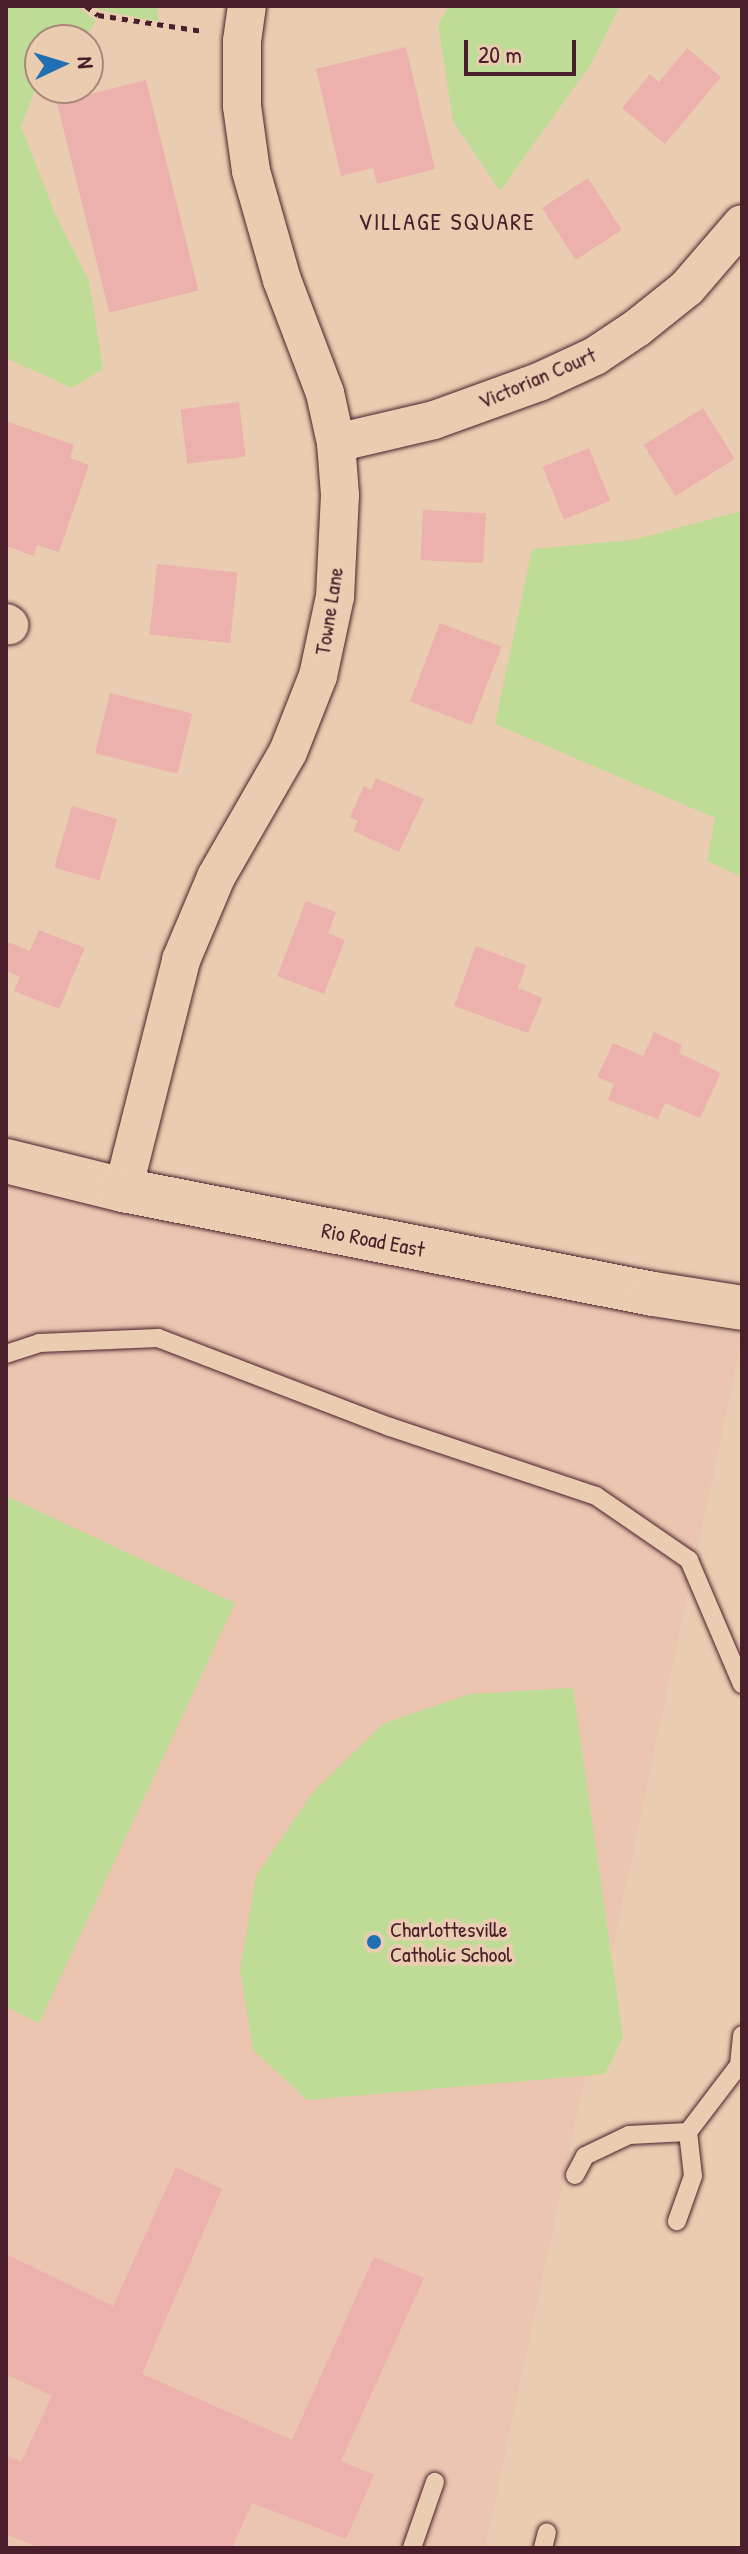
<!DOCTYPE html>
<html>
<head>
<meta charset="utf-8">
<style>
	body { margin:0 }
	#map { position:relative; width:748px; height:2554px; overflow:hidden; background:#eacdb1; font-family:"Patrick Hand",sans-serif }
	div>[style] { position:absolute }
	.built>* { inset:0; background:#ebc5b0; transform-origin:0 0 }
	.green>* { inset:0; background:#bedc95 }
	.building>* { inset:0; background:#ecb1ad; transform-origin:0 0 }
	.path>* { height:5px; margin-top:-2.5px; transform-origin:0; background:repeating-linear-gradient(90deg,#4a1f2b 0 6px,transparent 0 12px) }
	.roads { filter:drop-shadow(0 0 2px #4a1f2b) drop-shadow(0 0 2px #4a1f2b) }
	.service>* { height:18px; margin:-9px; padding:0 9px; transform-origin:9px; border-radius:9px; background:#eacdb1 }
	.minor>* { height:38px; margin:-19px; padding:0 19px; transform-origin:19px; border-radius:19px; background:#eacdb1 }
	.tertiary>* { height:44px; margin:-22px; padding:0 22px; transform-origin:22px; border-radius:22px; background:#eacdb1 }
	.dots>* { width:22px; height:22px; translate:-50% -50%; box-sizing:border-box; border:4px solid #eacdb1; border-radius:50% }
	span { translate:-50% -50%; white-space:nowrap; text-align:center; line-height:1.15; -webkit-text-stroke:8px #eacdb1; paint-order:stroke }
	.street-label { font-size:22px; color:#4a1f2b }
	.poi-label { font-size:22px; color:#4a1f2b }
	.left { translate:0 -50%; text-align:left }
	.neighbourhood-label { font-size:24px; color:#4a1f2b; letter-spacing:2px }
	.frame { position:absolute; inset:0; border:8px solid #4a1f2b; pointer-events:none }
	.north { position:absolute; left:24px; top:24px; width:80px; height:80px; box-sizing:border-box; background:#eacdb1; border:2px solid #aa877b; border-radius:50%; rotate:86deg; font-size:22px; font-weight:700; line-height:32px; text-align:center; color:#4a1f2b }
	.north::after { content:''; display:block; margin:auto; width:28px; height:36px; background:#1f6fb2; clip-path:polygon(50% 0,100% 100%,50% 72%,0 100%) }
	.scale { position:absolute; left:464px; top:40px; width:112px; height:36px; box-sizing:border-box; border:4px solid #4a1f2b; border-top:0; padding-left:10px; font-size:24px; line-height:28px; white-space:nowrap; color:#4a1f2b; -webkit-text-stroke:6px #eacdb1; paint-order:stroke }
</style>
</head>
<body>
<div id="map">
	<div class="built">
		<div style="left:6px;top:1180px;width:753px;height:1368px;rotate:12deg"></div>
	</div>
	<div class="green">
		<div style="clip-path:polygon(6px 6px,76px 6px,96px 21px,83px 40px,40px 40px,40px 87px,33px 94px,21px 127px,56px 216px,89px 281px,103px 369px,72px 388px,6px 358px)"></div>
		<div style="clip-path:polygon(94px 6px,157px 6px,159px 22px,99px 10px)"></div>
		<div style="clip-path:polygon(449px 6px,620px 6px,591px 64px,500px 191px,453px 121px,438px 24px)"></div>
		<div style="clip-path:polygon(742px 511px,742px 877px,707px 861px,715px 818px,495px 724px,532px 549px,632px 540px)"></div>
		<div style="clip-path:polygon(6px 1496px,235px 1603px,39px 2023px,6px 2007px)"></div>
		<div style="clip-path:polygon(573px 1688px,623px 2037px,605px 2074px,307px 2100px,253px 2050px,240px 1970px,256px 1876px,313px 1792px,384px 1723px,470px 1694px)"></div>
	</div>
	<div class="building">
		<div style="clip-path:polygon(406px 47px,435px 169px,377px 184px,373px 168px,341px 176px,316px 69px)"></div>
		<div style="clip-path:polygon(687px 48px,721px 77px,665px 144px,622px 108px,650px 74px,659px 82px)"></div>
		<div style="left:146px;top:80px;width:217px;height:92px;rotate:76deg"></div>
		<div style="left:588px;top:178px;width:62px;height:55px;rotate:57deg"></div>
		<div style="left:239px;top:402px;width:55px;height:59px;rotate:83deg"></div>
		<div style="left:703px;top:408px;width:60px;height:70px;rotate:58deg"></div>
		<div style="clip-path:polygon(6px 421px,74px 445px,70px 458px,89px 465px,59px 552px,37px 545px,34px 556px,6px 546px)"></div>
		<div style="left:589px;top:448px;width:57px;height:50px;rotate:68deg"></div>
		<div style="left:423px;top:510px;width:63px;height:50px;rotate:3deg"></div>
		<div style="left:157px;top:564px;width:81px;height:71px;rotate:6deg"></div>
		<div style="left:440px;top:623px;width:66px;height:84px;rotate:21deg"></div>
		<div style="left:110px;top:693px;width:85px;height:62px;rotate:14deg"></div>
		<div style="clip-path:polygon(376px 778px,424px 799px,399px 852px,353px 831px,358px 821px,350px 817px,364px 786px,371px 790px)"></div>
		<div style="left:72px;top:806px;width:47px;height:64px;rotate:16deg"></div>
		<div style="clip-path:polygon(306px 901px,336px 912px,328px 933px,345px 940px,324px 994px,277px 976px)"></div>
		<div style="clip-path:polygon(39px 930px,85px 948px,59px 1009px,14px 991px,20px 977px,6px 971px,6px 941px,30px 951px)"></div>
		<div style="clip-path:polygon(476px 946px,526px 965px,518px 988px,543px 998px,528px 1033px,454px 1006px)"></div>
		<div style="clip-path:polygon(654px 1032px,682px 1045px,679px 1053px,721px 1073px,700px 1118px,665px 1103px,658px 1119px,608px 1100px,614px 1084px,597px 1077px,613px 1043px,643px 1056px)"></div>
		<div style="clip-path:polygon(176px 2167px,222px 2189px,142px 2374px,292px 2440px,374px 2257px,424px 2278px,341px 2461px,374px 2475px,346px 2539px,252px 2503px,232px 2548px,40px 2548px,6px 2534px,6px 2455px,21px 2462px,52px 2396px,6px 2374px,6px 2254px,113px 2306px)"></div>
	</div>
	<div class="path">
		<div style="left:86px;top:6px;width:15px;rotate:37deg"></div>
		<div style="left:98px;top:15px;width:106px;rotate:8.7deg"></div>
	</div>
	<div class="roads">
		<div class="service">
			<div style="left:6px;top:1354px;width:35px;rotate:-18deg"></div>
			<div style="left:39px;top:1343px;width:119px;rotate:-2.4deg"></div>
			<div style="left:158px;top:1338px;width:248px;rotate:21deg"></div>
			<div style="left:390px;top:1427px;width:217px;rotate:18.5deg"></div>
			<div style="left:596px;top:1496px;width:113px;rotate:34.5deg"></div>
			<div style="left:689px;top:1560px;width:135px;rotate:66.9deg"></div>
			<div style="left:688px;top:2132px;width:84px;rotate:-52.7deg"></div>
			<div style="left:739px;top:2065px;width:30px;rotate:-84deg"></div>
			<div style="left:575px;top:2175px;width:21px;rotate:-62deg"></div>
			<div style="left:585px;top:2156px;width:49px;rotate:-25.5deg"></div>
			<div style="left:629px;top:2135px;width:59px;rotate:-2.9deg"></div>
			<div style="left:688px;top:2132px;width:44px;rotate:83.5deg"></div>
			<div style="left:693px;top:2176px;width:48px;rotate:109.6deg"></div>
			<div style="left:412px;top:2548px;width:70px;rotate:-70.8deg"></div>
			<div style="left:543px;top:2548px;width:16px;rotate:-76deg"></div>
		</div>
		<div class="minor">
			<div style="left:336px;top:443px;width:101px;rotate:-13.2deg"></div>
			<div style="left:434px;top:420px;width:112px;rotate:-19.9deg"></div>
			<div style="left:539px;top:382px;width:62px;rotate:-24.9deg"></div>
			<div style="left:595px;top:356px;width:50px;rotate:-33.7deg"></div>
			<div style="left:637px;top:328px;width:64px;rotate:-38.7deg"></div>
			<div style="left:687px;top:288px;width:84px;rotate:-49.3deg"></div>
			<div style="left:6px;top:623px;width:4px;rotate:34deg"></div>
			<div style="left:123px;top:1190px;width:237px;rotate:-75.8deg"></div>
			<div style="left:181px;top:960px;width:90px;rotate:-67.1deg"></div>
			<div style="left:216px;top:877px;width:144px;rotate:-60.1deg"></div>
			<div style="left:288px;top:752px;width:82px;rotate:-68.5deg"></div>
			<div style="left:318px;top:676px;width:81px;rotate:-77.9deg"></div>
			<div style="left:335px;top:597px;width:102px;rotate:-87.2deg"></div>
			<div style="left:340px;top:495px;width:52px;rotate:-94.4deg"></div>
			<div style="left:336px;top:443px;width:51px;rotate:-102.4deg"></div>
			<div style="left:325px;top:393px;width:121px;rotate:-110.8deg"></div>
			<div style="left:282px;top:280px;width:113px;rotate:-105.9deg"></div>
			<div style="left:251px;top:171px;width:66px;rotate:-97.9deg"></div>
			<div style="left:242px;top:106px;width:65px;rotate:-90deg"></div>
			<div style="left:242px;top:41px;width:35px;rotate:-82deg"></div>
		</div>
		<div class="tertiary">
			<div style="left:6px;top:1161px;width:121px;rotate:13.9deg"></div>
			<div style="left:123px;top:1190px;width:540px;rotate:11.1deg"></div>
			<div style="left:653px;top:1294px;width:90px;rotate:8.9deg"></div>
		</div>
	</div>
	<div class="dots">
		<div style="left:374px;top:1942px;background:#1f6fb2"></div>
	</div>
	<div class="street-label">
		<span style="left:537px;top:378px;rotate:-23deg">Victorian Court</span>
		<span style="left:329px;top:611px;rotate:-81deg">Towne Lane</span>
		<span style="left:373px;top:1240px;rotate:11deg">Rio Road East</span>
	</div>
	<div class="poi-label">
		<span class="left" style="left:390px;top:1942px">Charlottesville<br>Catholic School</span>
	</div>
	<div class="neighbourhood-label">
		<span style="left:447px;top:222px">VILLAGE SQUARE</span>
	</div>
	<div class="frame"></div>
	<div class="north">N</div>
	<div class="scale">20 m</div>
</div>
</body>
</html>
